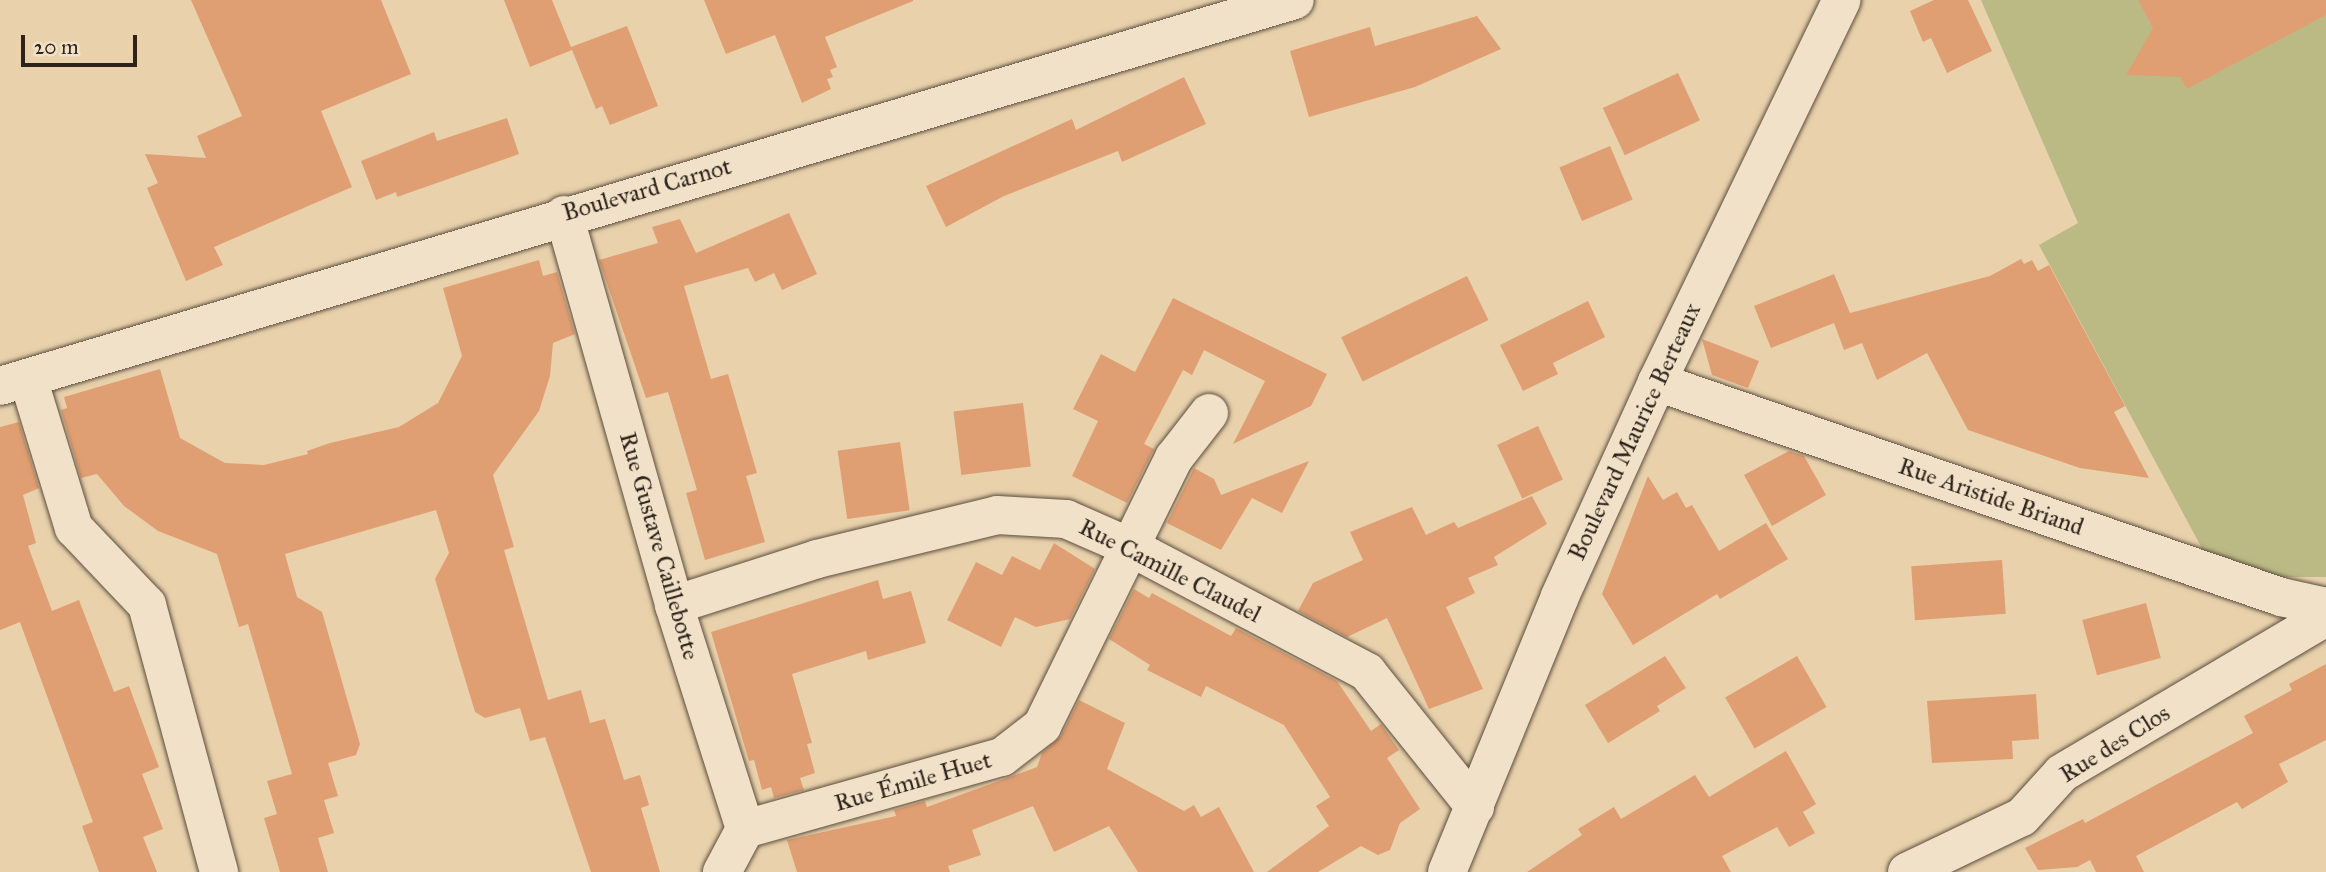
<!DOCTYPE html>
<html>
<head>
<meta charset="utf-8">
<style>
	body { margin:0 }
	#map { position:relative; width:2326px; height:872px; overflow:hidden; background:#e8d1ab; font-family:"IM FELL Great Primer",serif }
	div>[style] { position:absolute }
	.green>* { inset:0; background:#bbba85 }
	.building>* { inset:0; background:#e09f73; transform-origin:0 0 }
	.roads { filter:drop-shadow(0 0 2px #5c4e3f) drop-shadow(0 0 2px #5c4e3f) }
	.street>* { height:38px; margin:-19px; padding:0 19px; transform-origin:19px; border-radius:19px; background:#f0e1c8 }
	span { translate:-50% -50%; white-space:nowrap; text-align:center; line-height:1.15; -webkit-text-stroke:5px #f0e1c8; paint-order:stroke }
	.street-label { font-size:24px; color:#2d231b }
	.scale { position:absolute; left:21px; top:35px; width:116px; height:32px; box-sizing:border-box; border:4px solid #2d231b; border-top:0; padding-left:9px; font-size:21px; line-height:24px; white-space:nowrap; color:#2d231b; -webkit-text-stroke:5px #f0e1c8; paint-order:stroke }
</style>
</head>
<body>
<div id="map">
	<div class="green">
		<div style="clip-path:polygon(1981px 0,2326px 0,2326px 577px,2268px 577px,2205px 554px,2039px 245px,2078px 223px)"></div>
	</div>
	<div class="building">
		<div style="clip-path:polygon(191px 0,381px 0,411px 74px,321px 111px,352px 187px,214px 247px,223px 265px,186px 281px,147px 188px,158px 183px,145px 154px,206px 158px,197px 136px,242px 116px)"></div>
		<div style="clip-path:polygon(504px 0,552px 0,571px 47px,627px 26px,658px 106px,610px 125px,602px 106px,596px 109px,572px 50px,530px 67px)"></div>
		<div style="clip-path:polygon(704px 0,913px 0,913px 1px,825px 37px,837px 67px,830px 70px,833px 77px,827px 79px,831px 89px,802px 103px,775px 35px,726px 54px)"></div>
		<div style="clip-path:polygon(1934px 0,1968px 0,1992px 51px,1947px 73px,1931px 38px,1923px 42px,1910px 11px)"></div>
		<div style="clip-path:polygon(2138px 0,2326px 0,2326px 15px,2187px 89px,2180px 77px,2126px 75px,2153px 28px)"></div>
		<div style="clip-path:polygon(1477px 16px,1501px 49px,1415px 87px,1309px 117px,1290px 51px,1370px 27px,1375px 46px)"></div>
		<div style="left:1678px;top:73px;width:52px;height:83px;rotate:65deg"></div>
		<div style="clip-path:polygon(1184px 77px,1206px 124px,1122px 162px,1118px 151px,1004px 196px,946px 227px,926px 186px,1072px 119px,1076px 130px)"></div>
		<div style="clip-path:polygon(507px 118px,519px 154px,397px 197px,396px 192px,376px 200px,361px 161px,434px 132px,437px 141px)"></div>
		<div style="left:1610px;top:146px;width:58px;height:55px;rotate:67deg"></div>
		<div style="clip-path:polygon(789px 213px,817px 274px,782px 290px,774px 273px,755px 282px,748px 268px,684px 286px,711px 379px,728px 374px,757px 473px,746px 476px,765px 542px,705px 560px,686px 493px,697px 490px,668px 392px,646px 398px,599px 260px,658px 243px,652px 227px,680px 219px,696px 253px)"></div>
		<div style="clip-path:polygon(2021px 259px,2024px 264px,2032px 260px,2038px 271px,2049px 265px,2125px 406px,2114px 412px,2149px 478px,2080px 468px,1968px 430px,1927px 353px,1877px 380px,1862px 343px,1844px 350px,1834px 323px,1771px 348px,1754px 306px,1834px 274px,1850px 313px,1990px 276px)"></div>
		<div style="clip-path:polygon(539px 260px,543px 276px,557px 272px,575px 334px,553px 343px,550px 376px,539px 411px,493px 475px,514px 547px,504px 550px,548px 700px,581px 690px,590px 723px,605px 719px,624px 780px,640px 775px,649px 805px,641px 808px,660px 872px,591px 872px,545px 737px,530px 741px,520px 708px,485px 718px,475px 712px,435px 579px,449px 553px,436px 510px,285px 554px,297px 597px,322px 612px,360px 744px,356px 755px,328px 763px,338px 796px,324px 800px,334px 833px,318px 838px,328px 872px,280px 872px,264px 818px,277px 814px,267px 781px,292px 774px,248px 624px,239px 627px,217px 554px,158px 531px,124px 506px,97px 474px,81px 478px,61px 410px,67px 408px,64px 397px,160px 369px,180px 438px,225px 463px,264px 465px,308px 454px,307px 451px,330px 443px,399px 427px,438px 403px,462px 356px,443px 288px)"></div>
		<div style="left:1467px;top:276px;width:49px;height:140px;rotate:64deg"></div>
		<div style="clip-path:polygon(1173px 298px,1327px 374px,1311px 406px,1233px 444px,1265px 381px,1204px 350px,1192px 375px,1183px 370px,1144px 444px,1154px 449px,1127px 503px,1072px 476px,1098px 421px,1073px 409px,1101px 354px,1135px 372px)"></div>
		<div style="clip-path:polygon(1588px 301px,1605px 337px,1553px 363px,1558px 374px,1523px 391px,1500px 345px)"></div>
		<div style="clip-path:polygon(1702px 339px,1759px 361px,1748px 388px,1712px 375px)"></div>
		<div style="left:1023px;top:403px;width:64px;height:70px;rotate:83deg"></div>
		<div style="clip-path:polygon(19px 422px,39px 488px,23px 495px,36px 543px,28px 546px,52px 611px,79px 600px,114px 692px,129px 686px,159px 767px,142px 774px,163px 829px,143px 837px,157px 872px,99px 872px,82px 826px,93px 822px,20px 622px,0 630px,0 427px)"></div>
		<div style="left:1538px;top:426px;width:59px;height:45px;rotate:65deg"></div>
		<div style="left:900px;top:442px;width:69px;height:63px;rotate:82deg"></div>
		<div style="clip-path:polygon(1789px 451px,1804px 456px,1826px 495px,1772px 526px,1744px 475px)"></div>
		<div style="clip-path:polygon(1309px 461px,1282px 513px,1252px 498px,1221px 550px,1167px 523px,1194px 468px,1214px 479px,1221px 495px)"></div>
		<div style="clip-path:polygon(1648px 476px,1663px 500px,1677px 492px,1686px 508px,1692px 505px,1719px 551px,1766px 523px,1788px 559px,1720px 599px,1717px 594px,1633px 645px,1602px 594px)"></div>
		<div style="clip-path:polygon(1532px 496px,1547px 524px,1494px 557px,1498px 565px,1468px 578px,1475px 593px,1446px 607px,1483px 689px,1429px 709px,1387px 618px,1347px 637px,1298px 611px,1313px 583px,1363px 560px,1350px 532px,1412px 507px,1426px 535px,1454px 522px,1458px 528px)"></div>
		<div style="clip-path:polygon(1054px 543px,1095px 569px,1070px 619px,1036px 627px,1015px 617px,1001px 647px,947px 620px,976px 562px,1002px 575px,1012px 556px,1040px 570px)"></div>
		<div style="left:2002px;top:560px;width:54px;height:91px;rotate:86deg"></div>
		<div style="clip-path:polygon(878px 580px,883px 599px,911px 591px,926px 643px,868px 660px,866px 651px,792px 674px,812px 743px,807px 744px,815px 773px,800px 778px,804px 790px,774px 798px,771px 787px,762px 790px,754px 760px,749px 761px,711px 632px)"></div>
		<div style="clip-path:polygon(1134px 589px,1149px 598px,1152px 593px,1231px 636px,1236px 628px,1337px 681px,1371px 731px,1381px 724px,1399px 750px,1387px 758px,1420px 809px,1400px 823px,1390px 850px,1378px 855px,1361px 846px,1318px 872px,1267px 872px,1329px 826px,1316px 806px,1330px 797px,1284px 725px,1206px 686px,1201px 697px,1147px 670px,1150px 665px,1109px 639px)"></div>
		<div style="left:2146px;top:603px;width:57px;height:66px;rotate:75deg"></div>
		<div style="clip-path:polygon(1665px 656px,1686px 688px,1657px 706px,1660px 711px,1608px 743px,1585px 705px)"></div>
		<div style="left:1797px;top:656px;width:59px;height:83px;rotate:60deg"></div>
		<div style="clip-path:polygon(2326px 664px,2326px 740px,2279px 764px,2288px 782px,2242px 809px,2237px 802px,2136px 856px,2144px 872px,2096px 872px,2090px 860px,2077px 867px,2038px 870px,2025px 848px,2083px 819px,2085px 823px,2253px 733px,2244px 716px,2292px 690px,2289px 684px)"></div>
		<div style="clip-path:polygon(2036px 694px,2039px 739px,2012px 741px,2013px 759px,1932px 763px,1927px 701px)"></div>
		<div style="clip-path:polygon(1079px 700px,1125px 723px,1107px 769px,1184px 811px,1194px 805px,1201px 817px,1219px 807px,1254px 872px,1138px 872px,1109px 826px,1054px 852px,1033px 806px,972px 830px,981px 855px,948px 866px,950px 872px,797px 872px,787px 840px,896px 816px,894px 810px,925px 801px,927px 807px,1037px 767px,1042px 753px,1061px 736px)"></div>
		<div style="clip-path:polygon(1786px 751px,1816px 804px,1803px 812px,1815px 833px,1789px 847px,1777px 827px,1722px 856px,1731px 872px,1527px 872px,1582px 835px,1578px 829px,1614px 807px,1621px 819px,1695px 775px,1709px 797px)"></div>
	</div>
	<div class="roads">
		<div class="street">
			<div style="left:564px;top:215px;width:405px;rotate:74.2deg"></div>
			<div style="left:674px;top:605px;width:235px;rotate:72.4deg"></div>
			<div style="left:745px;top:829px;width:49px;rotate:118.1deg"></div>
			<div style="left:28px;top:378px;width:157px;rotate:73deg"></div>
			<div style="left:74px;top:528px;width:106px;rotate:46.5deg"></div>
			<div style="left:147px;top:605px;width:277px;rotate:74.9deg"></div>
			<div style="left:1657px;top:382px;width:660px;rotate:19.01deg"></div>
			<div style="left:2281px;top:597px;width:46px;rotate:12.5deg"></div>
			<div style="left:0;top:386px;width:1351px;rotate:-16.6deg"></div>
			<div style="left:674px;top:605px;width:150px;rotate:-17.8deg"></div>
			<div style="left:817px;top:559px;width:185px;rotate:-13.7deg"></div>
			<div style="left:997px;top:515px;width:69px;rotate:3.3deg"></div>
			<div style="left:1066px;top:519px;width:72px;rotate:23.7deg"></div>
			<div style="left:1132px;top:548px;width:266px;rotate:27.8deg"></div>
			<div style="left:1367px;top:672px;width:173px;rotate:51.3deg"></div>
			<div style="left:745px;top:829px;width:267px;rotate:-15.7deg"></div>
			<div style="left:1002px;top:757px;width:51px;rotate:-37.8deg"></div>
			<div style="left:1042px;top:726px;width:299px;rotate:-63.8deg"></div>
			<div style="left:1174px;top:458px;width:57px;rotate:-52.1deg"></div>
			<div style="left:1447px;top:872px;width:298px;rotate:-67.7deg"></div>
			<div style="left:1560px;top:596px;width:235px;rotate:-65.6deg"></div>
			<div style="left:1657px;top:382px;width:424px;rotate:-64.2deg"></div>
			<div style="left:1907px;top:872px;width:127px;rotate:-25.6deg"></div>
			<div style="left:2022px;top:817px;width:59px;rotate:-47.7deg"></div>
			<div style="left:2062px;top:773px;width:307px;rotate:-30.6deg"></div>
		</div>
	</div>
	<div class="street-label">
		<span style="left:647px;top:190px;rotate:-16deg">Boulevard Carnot</span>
		<span style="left:1635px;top:432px;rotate:-65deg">Boulevard Maurice Berteaux</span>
		<span style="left:1991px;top:497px;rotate:19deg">Rue Aristide Briand</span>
		<span style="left:659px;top:546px;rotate:74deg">Rue Gustave Caillebotte</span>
		<span style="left:1170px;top:571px;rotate:27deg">Rue Camille Claudel</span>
		<span style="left:2115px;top:744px;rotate:-32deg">Rue des Clos</span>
		<span style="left:913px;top:782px;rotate:-16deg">Rue Émile Huet</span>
	</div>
	<div class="scale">20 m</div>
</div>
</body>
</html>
